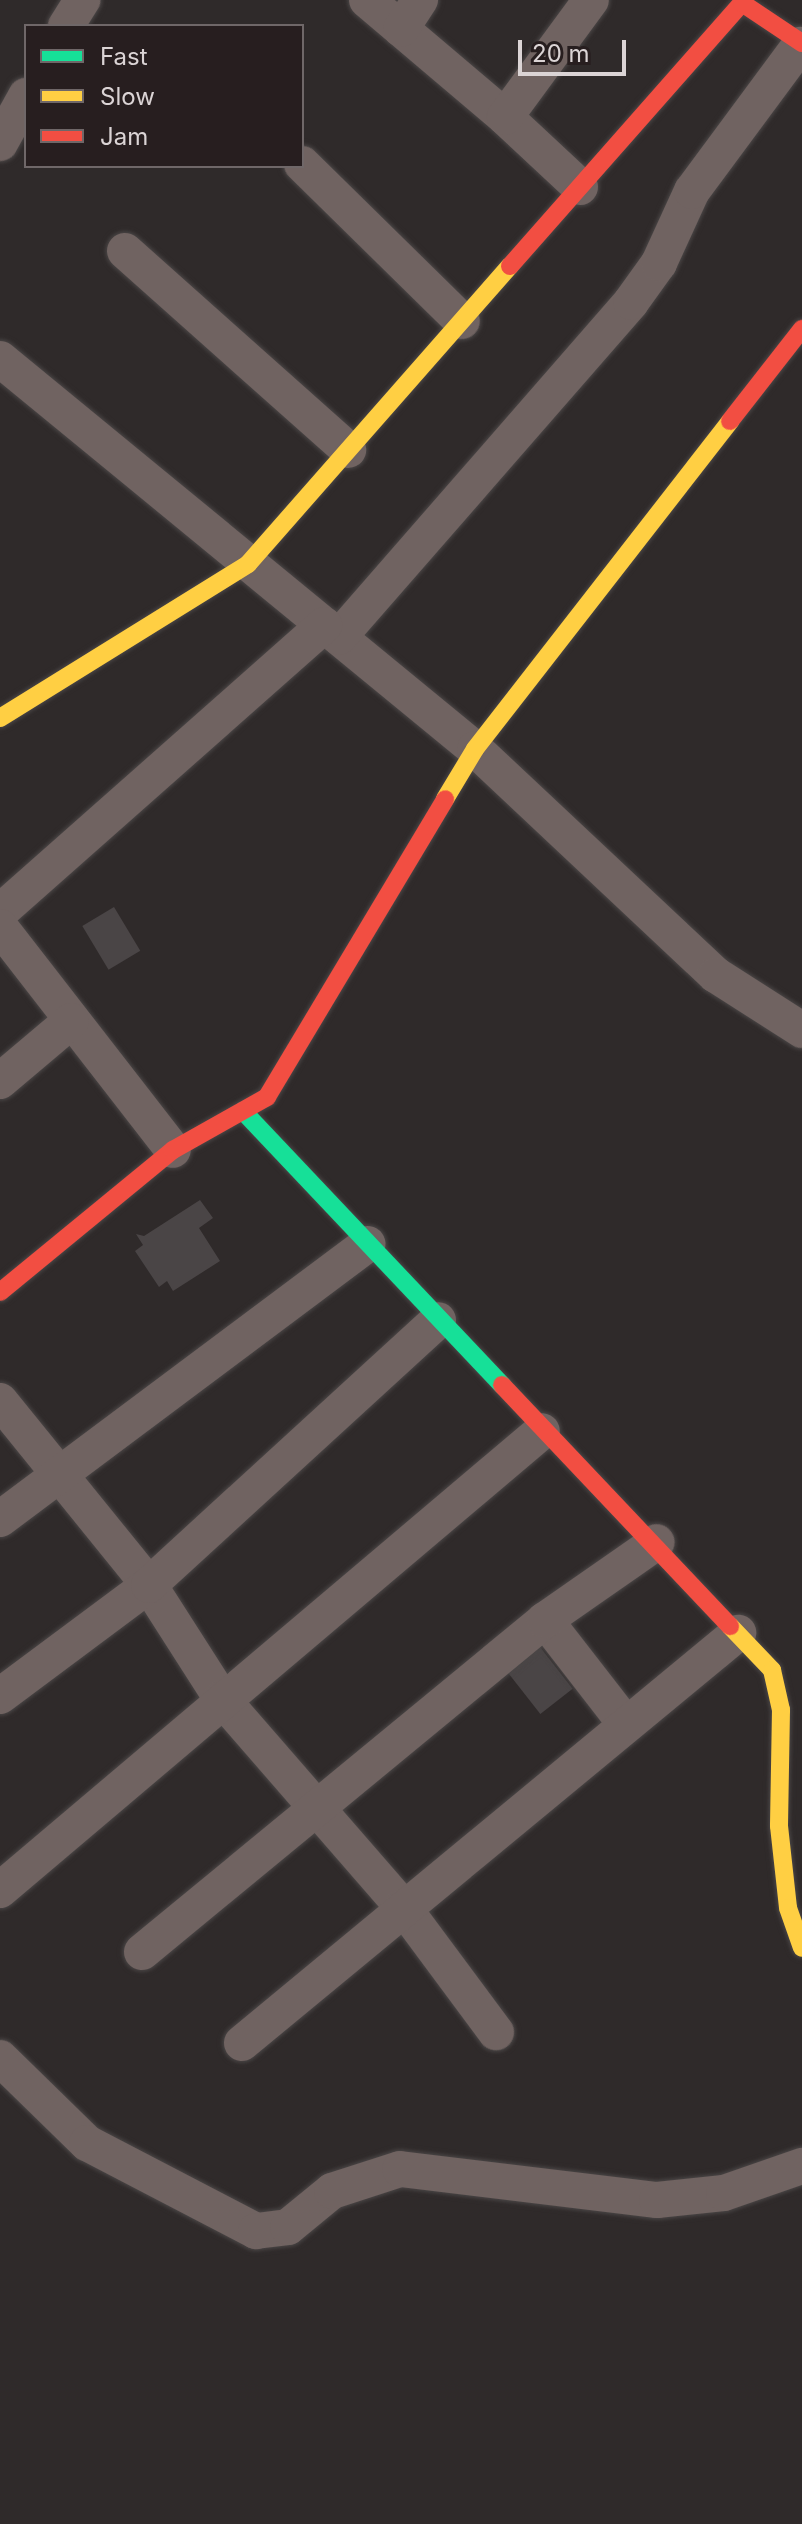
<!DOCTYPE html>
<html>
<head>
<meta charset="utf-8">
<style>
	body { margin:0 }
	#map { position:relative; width:802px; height:2524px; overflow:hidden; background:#2f2a2a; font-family:Inter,sans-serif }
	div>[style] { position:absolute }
	.building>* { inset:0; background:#4a4546; transform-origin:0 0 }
	.roads { filter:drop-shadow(0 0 2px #4a4646) drop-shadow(0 0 2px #4a4646) }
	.street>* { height:36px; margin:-18px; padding:0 18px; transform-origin:18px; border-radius:18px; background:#706361 }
	.fast>* { height:18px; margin:-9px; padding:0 9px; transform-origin:9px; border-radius:9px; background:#16e098 }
	.slow>* { height:18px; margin:-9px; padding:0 9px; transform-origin:9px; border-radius:9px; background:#ffcf43 }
	.jam>* { height:18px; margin:-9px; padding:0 9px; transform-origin:9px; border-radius:9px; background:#f24e42 }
	span { translate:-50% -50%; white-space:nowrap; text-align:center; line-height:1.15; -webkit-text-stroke:8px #271e1f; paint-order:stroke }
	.legend { position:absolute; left:24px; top:24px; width:280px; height:144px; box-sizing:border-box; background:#271e1f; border:2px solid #6f6768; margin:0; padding:10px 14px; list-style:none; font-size:24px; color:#dbd4d5 }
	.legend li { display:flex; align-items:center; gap:16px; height:40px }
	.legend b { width:40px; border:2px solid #6f6768 }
	.scale { position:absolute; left:518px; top:40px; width:108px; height:36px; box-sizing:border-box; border:4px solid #dbd4d5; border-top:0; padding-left:10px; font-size:24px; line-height:28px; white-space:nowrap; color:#dbd4d5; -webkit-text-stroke:6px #271e1f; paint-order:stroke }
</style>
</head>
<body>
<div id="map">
	<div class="building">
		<div style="left:114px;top:907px;width:51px;height:37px;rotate:59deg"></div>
		<div style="clip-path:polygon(200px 1200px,213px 1218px,199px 1228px,220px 1261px,173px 1291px,167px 1281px,159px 1287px,135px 1251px,143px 1245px,136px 1234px,144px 1236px)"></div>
		<div style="left:540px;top:1647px;width:53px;height:41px;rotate:52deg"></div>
	</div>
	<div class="roads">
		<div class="street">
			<div style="left:367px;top:0;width:181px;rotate:40.3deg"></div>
			<div style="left:66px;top:26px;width:31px;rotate:-58deg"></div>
			<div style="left:401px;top:29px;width:35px;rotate:-57deg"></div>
			<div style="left:0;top:143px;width:54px;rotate:-61deg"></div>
			<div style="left:302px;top:164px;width:224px;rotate:44.5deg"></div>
			<div style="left:580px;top:187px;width:103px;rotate:-137deg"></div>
			<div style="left:505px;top:117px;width:145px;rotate:-53.7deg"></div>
			<div style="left:125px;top:251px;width:299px;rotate:41.7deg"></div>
			<div style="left:0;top:359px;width:615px;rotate:39.39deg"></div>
			<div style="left:475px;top:749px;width:330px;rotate:43.2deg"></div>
			<div style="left:716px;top:975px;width:102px;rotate:32.6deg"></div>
			<div style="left:339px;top:637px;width:444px;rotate:-48.9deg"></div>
			<div style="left:631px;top:302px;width:48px;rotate:-54.3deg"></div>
			<div style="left:659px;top:263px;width:79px;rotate:-65.4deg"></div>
			<div style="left:692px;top:191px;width:182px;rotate:-53.5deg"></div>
			<div style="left:0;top:912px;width:433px;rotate:-41.5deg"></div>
			<div style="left:0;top:927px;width:282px;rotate:52.2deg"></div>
			<div style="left:0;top:1081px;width:93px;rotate:-40.2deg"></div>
			<div style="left:0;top:1401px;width:237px;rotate:51deg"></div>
			<div style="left:149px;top:1585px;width:135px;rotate:57.4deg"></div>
			<div style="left:222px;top:1699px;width:276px;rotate:49deg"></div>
			<div style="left:403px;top:1907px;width:156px;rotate:53.4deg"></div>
			<div style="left:0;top:1519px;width:459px;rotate:-36.8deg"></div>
			<div style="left:545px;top:1620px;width:129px;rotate:52.2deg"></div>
			<div style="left:0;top:1696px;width:186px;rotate:-36.7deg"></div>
			<div style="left:149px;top:1585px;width:392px;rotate:-42.5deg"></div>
			<div style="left:0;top:1890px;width:710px;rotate:-40.26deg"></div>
			<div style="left:142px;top:1952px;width:522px;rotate:-39.48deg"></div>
			<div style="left:545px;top:1620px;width:136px;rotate:-34.9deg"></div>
			<div style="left:242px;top:2043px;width:644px;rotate:-39.58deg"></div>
			<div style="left:0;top:2058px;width:122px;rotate:44.3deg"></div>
			<div style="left:87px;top:2143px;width:191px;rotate:27.5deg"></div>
			<div style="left:256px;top:2231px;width:32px;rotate:-7deg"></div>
			<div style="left:288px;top:2227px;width:57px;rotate:-39.3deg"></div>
			<div style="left:332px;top:2191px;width:71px;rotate:-17.9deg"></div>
			<div style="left:400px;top:2169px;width:259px;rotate:6.9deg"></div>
			<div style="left:657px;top:2200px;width:67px;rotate:-6deg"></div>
			<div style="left:724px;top:2193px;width:83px;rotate:-19.1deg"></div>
		</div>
		<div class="fast">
			<div style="left:243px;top:1111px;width:377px;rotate:46.6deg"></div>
		</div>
		<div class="slow">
			<div style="left:0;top:718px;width:292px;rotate:-31.8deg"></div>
			<div style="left:248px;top:564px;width:397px;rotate:-48.7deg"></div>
			<div style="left:445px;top:799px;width:58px;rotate:-59deg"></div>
			<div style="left:475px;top:749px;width:415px;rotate:-52.1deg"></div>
			<div style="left:730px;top:1626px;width:61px;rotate:46.3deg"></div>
			<div style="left:772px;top:1670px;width:41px;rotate:77.3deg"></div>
			<div style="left:781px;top:1710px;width:116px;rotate:91deg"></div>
			<div style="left:779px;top:1826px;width:82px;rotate:83.7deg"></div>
			<div style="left:788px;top:1908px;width:42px;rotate:70.7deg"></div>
		</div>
		<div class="jam">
			<div style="left:510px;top:266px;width:351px;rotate:-48.6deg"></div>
			<div style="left:742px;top:3px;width:72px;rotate:33.7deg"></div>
			<div style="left:730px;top:421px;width:117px;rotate:-52deg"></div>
			<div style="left:0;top:1292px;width:224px;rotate:-39.4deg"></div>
			<div style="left:173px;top:1150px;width:108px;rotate:-29.4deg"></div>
			<div style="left:267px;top:1097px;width:347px;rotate:-59.1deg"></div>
			<div style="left:502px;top:1385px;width:332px;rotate:46.6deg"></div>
		</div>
	</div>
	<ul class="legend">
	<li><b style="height:10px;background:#16e098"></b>Fast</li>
	<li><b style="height:10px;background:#ffcf43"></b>Slow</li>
	<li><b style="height:10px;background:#f24e42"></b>Jam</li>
	</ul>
	<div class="scale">20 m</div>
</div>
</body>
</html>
